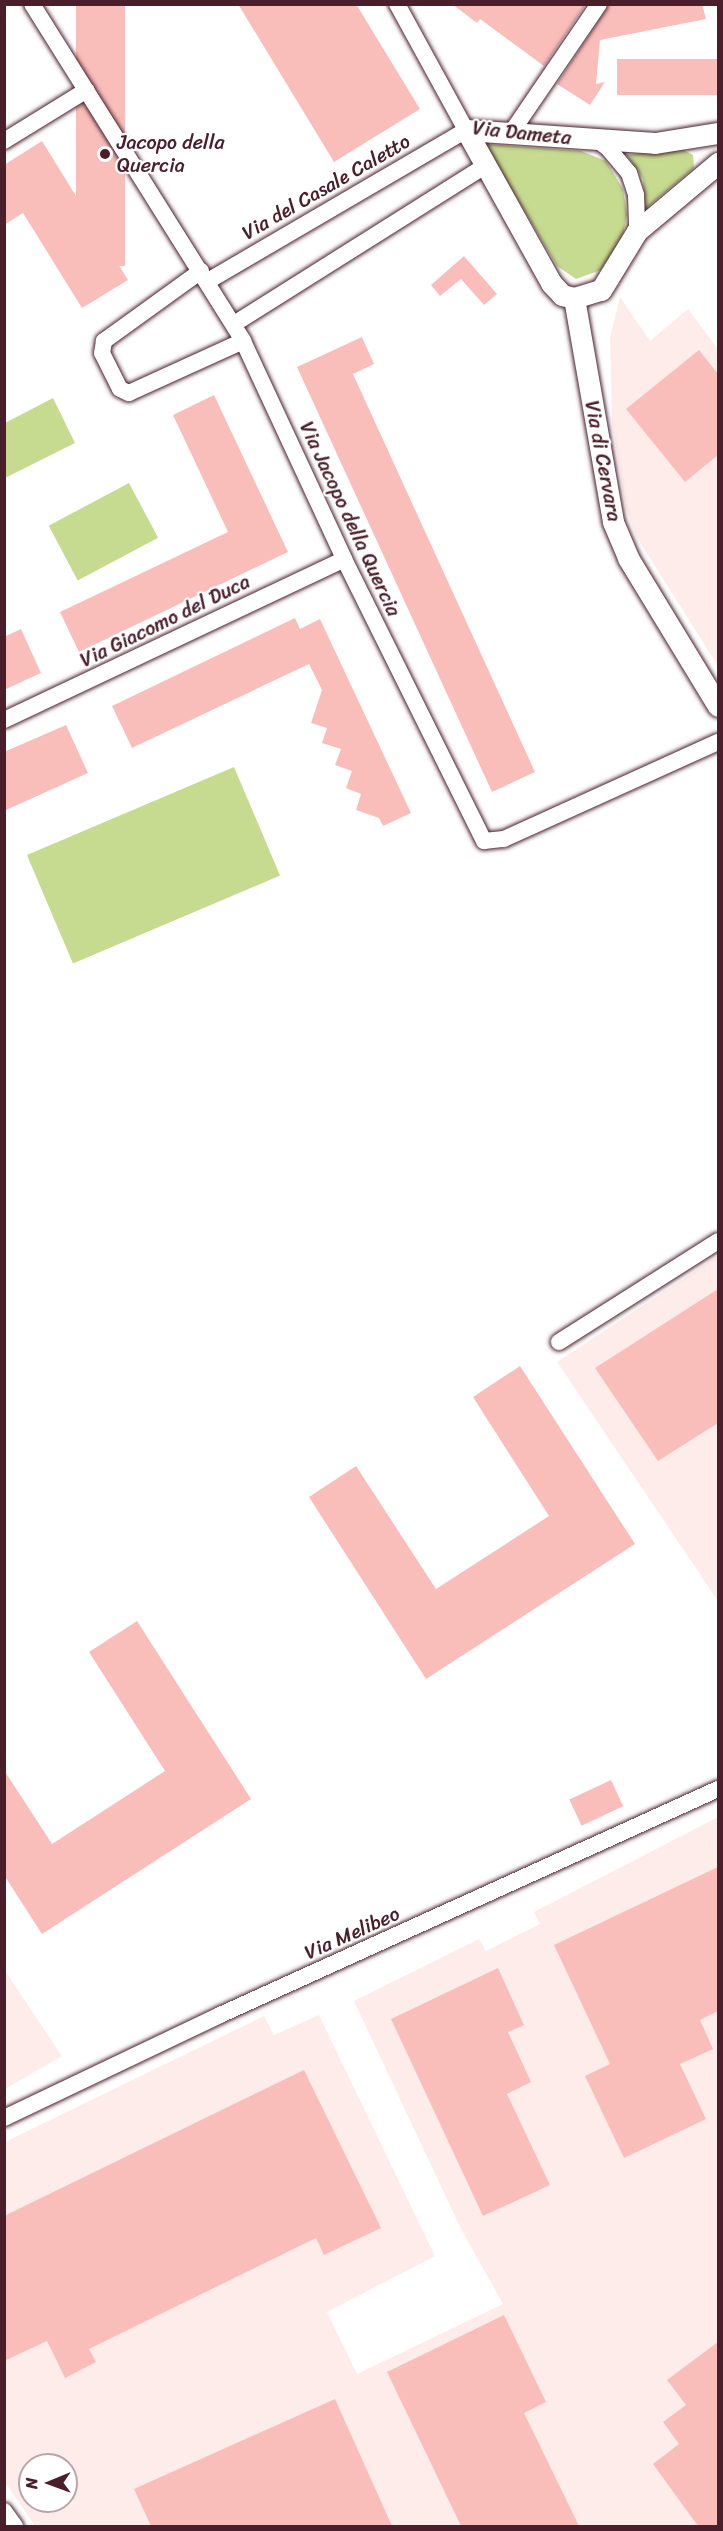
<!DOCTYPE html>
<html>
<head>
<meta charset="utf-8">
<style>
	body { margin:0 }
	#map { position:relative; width:723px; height:2531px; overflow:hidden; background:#fff; font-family:Sriracha,sans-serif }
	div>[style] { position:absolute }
	.built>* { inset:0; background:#feecea }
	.green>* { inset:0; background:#c6db90; transform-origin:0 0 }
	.building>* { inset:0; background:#fabeba; transform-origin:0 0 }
	.roads { filter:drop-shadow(0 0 2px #4a1f2b) drop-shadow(0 0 2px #4a1f2b) }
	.minor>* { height:16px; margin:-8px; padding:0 8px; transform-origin:8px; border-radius:8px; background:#fff }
	.tertiary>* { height:21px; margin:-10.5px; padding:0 10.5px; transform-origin:10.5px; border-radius:10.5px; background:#fff }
	.dots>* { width:16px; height:16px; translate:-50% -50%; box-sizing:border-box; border:3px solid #fff; border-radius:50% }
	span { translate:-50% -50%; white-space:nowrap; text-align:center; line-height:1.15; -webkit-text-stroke:4.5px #fff; paint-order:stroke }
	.street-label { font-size:20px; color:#4a1f2b }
	.poi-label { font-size:20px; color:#4a1f2b }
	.left { translate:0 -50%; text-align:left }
	.frame { position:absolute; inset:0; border:6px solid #4a1f2b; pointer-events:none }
	.north { position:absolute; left:18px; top:2453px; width:60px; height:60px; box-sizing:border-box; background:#fff; border:2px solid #b7a5aa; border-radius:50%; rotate:269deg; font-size:16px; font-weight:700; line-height:24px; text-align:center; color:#4a1f2b }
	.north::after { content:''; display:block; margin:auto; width:21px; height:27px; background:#4a1f2b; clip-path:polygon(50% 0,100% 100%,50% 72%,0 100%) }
</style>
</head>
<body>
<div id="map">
	<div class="built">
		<div style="clip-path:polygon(620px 297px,650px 341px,688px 309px,718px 349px,718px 666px,636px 536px,626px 509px,612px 423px,610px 338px)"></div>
		<div style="clip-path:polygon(718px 1256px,718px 1601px,557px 1362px)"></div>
		<div style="clip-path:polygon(evenodd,718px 1817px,718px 2526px,35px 2526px,5px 2482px,5px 2142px,264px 2016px,274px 2035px,319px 2015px,435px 2256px,327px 2312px,357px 2374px,503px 2304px,460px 2227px,354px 2001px,479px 1939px,486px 1951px,540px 1924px,534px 1912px,718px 1817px,30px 2465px,66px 2465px,66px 2501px,30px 2501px,30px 2465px)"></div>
		<div style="clip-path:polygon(5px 1971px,62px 2056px,5px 2089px,4px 2089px)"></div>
	</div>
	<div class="green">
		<div style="clip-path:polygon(485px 144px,581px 151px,606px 161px,623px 189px,627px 215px,623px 235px,601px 270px,576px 279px,557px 266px)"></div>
		<div style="clip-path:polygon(682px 149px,693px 155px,694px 168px,645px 209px,643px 179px,627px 155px)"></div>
		<div style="clip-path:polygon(53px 398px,75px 443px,5px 478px,5px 423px)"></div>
		<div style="left:129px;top:483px;width:62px;height:91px;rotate:62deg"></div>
		<div style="left:234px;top:767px;width:118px;height:225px;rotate:67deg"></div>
	</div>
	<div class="building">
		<div style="left:76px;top:4px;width:49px;height:262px"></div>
		<div style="clip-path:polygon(238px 4px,356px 4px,420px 109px,334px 162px)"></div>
		<div style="clip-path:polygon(452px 4px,586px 4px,544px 66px,480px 19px,477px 23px)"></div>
		<div style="clip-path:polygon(609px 4px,702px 4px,706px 19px,600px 40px,596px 84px,605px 82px,590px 105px,557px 84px)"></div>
		<div style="left:718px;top:59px;width:36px;height:101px;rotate:90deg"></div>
		<div style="clip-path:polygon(42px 141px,128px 280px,82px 308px,23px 213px,4px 225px,4px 165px)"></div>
		<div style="clip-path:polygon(464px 256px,497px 294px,484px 305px,461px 279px,440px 296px,431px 285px)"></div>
		<div style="clip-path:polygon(362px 337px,374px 364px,353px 374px,535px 772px,492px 792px,297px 367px)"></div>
		<div style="clip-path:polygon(699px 350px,718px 374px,718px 455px,685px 482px,626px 409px)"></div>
		<div style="clip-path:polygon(214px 395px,288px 552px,79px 652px,60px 612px,228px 532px,173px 415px)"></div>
		<div style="clip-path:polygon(295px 618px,300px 629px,320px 619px,411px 813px,383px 826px,379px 818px,356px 810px,361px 794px,346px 788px,352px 771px,335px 765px,341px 749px,322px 743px,327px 728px,311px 723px,322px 690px,309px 664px,132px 748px,112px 706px)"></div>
		<div style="clip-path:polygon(21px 629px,41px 673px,4px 690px,4px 637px)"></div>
		<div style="clip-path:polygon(66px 725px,88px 773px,4px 811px,4px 752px)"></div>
		<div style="clip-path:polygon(718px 1289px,718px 1423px,658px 1461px,595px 1368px)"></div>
		<div style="clip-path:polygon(520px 1366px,635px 1544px,426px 1679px,309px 1497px,356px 1466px,436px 1589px,549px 1516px,473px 1397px)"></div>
		<div style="clip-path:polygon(137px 1621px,251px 1799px,42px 1934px,4px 1875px,4px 1770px,52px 1844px,165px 1771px,89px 1652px)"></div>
		<div style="left:611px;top:1780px;width:29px;height:46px;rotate:65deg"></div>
		<div style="clip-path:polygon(718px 1867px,718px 2011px,700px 2020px,713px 2049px,680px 2064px,706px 2119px,624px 2158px,585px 2076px,610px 2064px,554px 1945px)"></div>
		<div style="clip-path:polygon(498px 1968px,524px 2025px,508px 2032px,531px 2082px,507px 2094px,550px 2185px,483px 2216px,391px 2019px)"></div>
		<div style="clip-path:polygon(304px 2070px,381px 2228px,324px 2255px,316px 2238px,89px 2349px,96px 2362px,65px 2378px,47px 2341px,4px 2361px,4px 2216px)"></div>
		<div style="clip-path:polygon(504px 2315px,546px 2402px,524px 2413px,579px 2526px,461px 2526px,387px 2372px)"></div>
		<div style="clip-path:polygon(718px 2342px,718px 2526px,698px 2526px,653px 2464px,679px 2444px,663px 2422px,686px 2405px,667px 2380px)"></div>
		<div style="clip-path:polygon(335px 2399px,392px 2526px,151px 2526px,134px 2489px)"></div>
	</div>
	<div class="roads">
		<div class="minor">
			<div style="left:32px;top:4px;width:398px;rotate:57.9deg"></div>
			<div style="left:243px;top:341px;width:240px;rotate:65.1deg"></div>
			<div style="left:344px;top:559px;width:315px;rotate:63.6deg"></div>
			<div style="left:484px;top:841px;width:20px;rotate:-6deg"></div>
			<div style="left:504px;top:839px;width:235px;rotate:-24.4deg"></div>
			<div style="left:511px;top:133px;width:156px;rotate:-55.7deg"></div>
			<div style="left:597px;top:140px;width:14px;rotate:36deg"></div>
			<div style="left:608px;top:148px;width:33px;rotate:50deg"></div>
			<div style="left:629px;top:173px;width:23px;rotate:72deg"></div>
			<div style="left:636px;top:195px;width:36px;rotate:88deg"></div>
			<div style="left:4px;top:141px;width:97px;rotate:-31.6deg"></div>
			<div style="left:201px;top:271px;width:120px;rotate:144.2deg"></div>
			<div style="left:104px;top:341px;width:12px;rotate:99deg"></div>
			<div style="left:102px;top:353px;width:40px;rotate:63.4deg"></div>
			<div style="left:120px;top:389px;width:10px;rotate:24deg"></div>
			<div style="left:129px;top:393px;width:125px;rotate:-24.5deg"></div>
			<div style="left:208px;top:281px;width:299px;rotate:-30.3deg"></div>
			<div style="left:466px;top:130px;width:144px;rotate:-118.7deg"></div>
			<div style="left:234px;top:324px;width:297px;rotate:-32.2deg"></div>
			<div style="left:4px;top:720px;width:376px;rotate:-25.3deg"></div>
			<div style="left:559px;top:1342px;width:188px;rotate:-32.4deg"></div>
			<div style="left:4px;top:2118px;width:239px;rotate:-25.5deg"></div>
			<div style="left:220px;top:2015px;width:547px;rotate:-24.41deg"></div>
			<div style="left:4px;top:2511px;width:19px;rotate:54deg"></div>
		</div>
		<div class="tertiary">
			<div style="left:466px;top:130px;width:175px;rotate:60.9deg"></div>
			<div style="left:551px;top:283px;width:16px;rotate:47deg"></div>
			<div style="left:562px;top:295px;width:12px;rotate:14deg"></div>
			<div style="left:574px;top:298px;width:28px;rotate:-17deg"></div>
			<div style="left:601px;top:290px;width:69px;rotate:-58.6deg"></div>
			<div style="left:637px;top:231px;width:106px;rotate:-40deg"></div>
			<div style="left:466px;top:130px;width:189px;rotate:3.9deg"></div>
			<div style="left:655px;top:143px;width:64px;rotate:-9deg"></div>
			<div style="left:574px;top:298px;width:227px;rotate:80.1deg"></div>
			<div style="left:613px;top:522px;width:39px;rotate:67deg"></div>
			<div style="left:628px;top:558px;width:173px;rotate:58.7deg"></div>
		</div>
	</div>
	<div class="dots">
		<div style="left:105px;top:154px;background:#4a1f2b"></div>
	</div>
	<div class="street-label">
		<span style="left:522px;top:133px;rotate:6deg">Via Dameta</span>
		<span style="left:326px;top:187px;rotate:-30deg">Via del Casale Caletto</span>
		<span style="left:603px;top:461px;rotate:79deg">Via di Cervara</span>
		<span style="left:350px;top:519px;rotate:65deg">Via Jacopo della Quercia</span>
		<span style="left:165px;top:621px;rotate:-26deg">Via Giacomo del Duca</span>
		<span style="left:352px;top:1933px;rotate:-24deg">Via Melibeo</span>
	</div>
	<div class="poi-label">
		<span class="left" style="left:117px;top:154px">Jacopo della<br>Quercia</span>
	</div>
	<div class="frame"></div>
	<div class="north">N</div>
</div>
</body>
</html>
